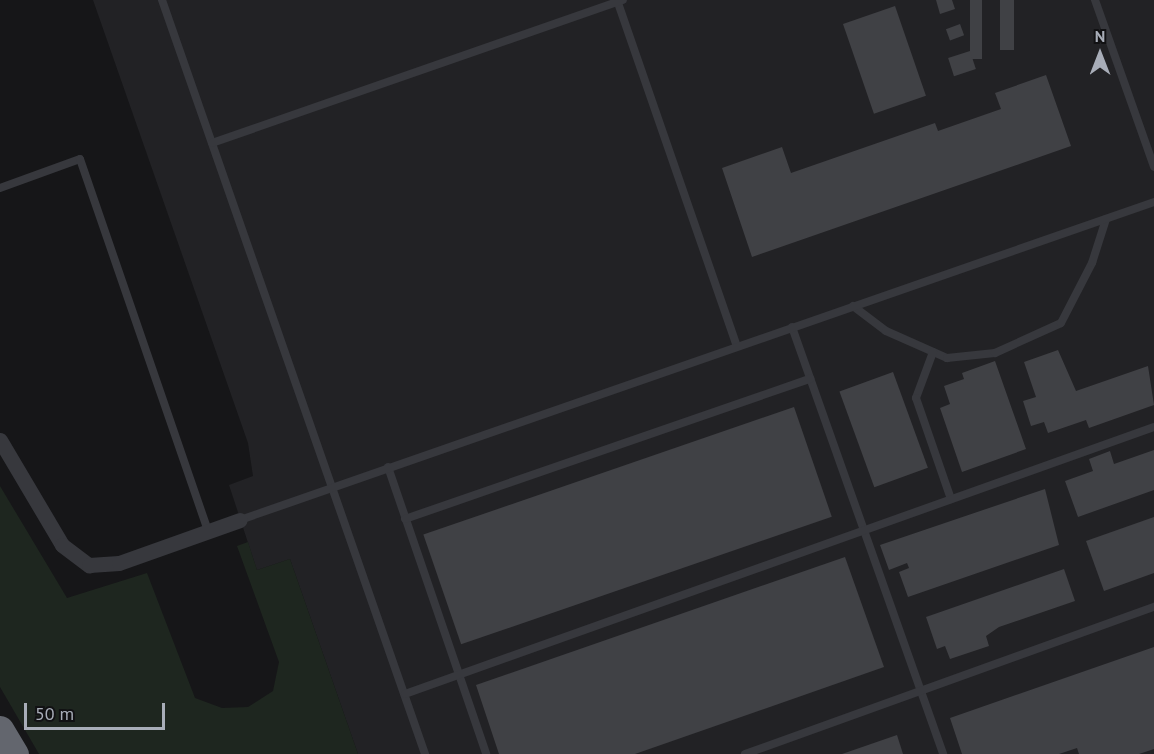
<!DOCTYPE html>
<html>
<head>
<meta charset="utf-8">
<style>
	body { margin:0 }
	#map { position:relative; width:1154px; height:754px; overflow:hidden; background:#161618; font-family:"PT Sans",sans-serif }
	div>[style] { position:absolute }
	.built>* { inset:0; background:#222225 }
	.green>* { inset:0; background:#1e261f }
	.building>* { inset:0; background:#404145; transform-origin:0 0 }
	.service>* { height:8px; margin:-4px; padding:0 4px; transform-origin:4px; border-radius:4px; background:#37383d }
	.minor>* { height:15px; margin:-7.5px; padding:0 7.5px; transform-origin:7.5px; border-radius:7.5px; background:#37383d }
	.motorway>* { height:27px; margin:-13.5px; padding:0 13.5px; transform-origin:13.5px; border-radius:13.5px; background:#63666e }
	span { translate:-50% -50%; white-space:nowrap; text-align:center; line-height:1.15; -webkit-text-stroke:4.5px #111113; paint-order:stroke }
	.north { position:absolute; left:1070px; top:24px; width:60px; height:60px; -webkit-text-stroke:4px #111113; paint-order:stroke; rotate:0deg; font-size:16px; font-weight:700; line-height:24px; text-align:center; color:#a8adb8 }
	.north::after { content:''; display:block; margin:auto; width:21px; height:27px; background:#a8adb8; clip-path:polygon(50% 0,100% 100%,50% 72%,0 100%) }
	.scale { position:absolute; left:24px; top:703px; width:141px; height:27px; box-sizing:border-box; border:3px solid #a8adb8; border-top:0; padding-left:8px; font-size:18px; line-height:21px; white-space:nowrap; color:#a8adb8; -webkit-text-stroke:4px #111113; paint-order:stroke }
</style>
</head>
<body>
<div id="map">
	<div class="built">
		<div style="clip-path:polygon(93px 0,1154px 0,1154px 754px,358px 754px,290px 559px,257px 570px,229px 485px,253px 476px,248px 443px)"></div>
	</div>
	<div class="green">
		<div style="clip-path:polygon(0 486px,67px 598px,147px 573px,195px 698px,222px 708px,248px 707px,273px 691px,279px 662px,237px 546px,248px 542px,257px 570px,290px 559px,358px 754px,39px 754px,0 687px)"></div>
	</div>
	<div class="building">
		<div style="clip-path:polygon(936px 0,952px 0,955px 9px,940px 14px)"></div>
		<div style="left:970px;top:0;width:12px;height:59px"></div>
		<div style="left:1000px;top:0;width:14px;height:50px"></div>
		<div style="left:895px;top:6px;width:95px;height:55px;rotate:71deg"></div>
		<div style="left:960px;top:24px;width:12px;height:15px;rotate:70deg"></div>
		<div style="left:970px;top:51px;width:19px;height:23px;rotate:72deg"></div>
		<div style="clip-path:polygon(1046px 75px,1071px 146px,752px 257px,722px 168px,782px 147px,791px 173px,935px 123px,938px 131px,1001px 109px,995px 93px)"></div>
		<div style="clip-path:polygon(1058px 350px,1076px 391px,1148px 366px,1154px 405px,1089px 428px,1086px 420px,1048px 433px,1044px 422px,1031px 426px,1023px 401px,1036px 397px,1024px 362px)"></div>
		<div style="clip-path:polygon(995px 361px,1026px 449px,962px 472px,940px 408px,950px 404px,944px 386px,964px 379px,962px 373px)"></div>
		<div style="left:893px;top:372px;width:102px;height:57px;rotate:70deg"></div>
		<div style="left:794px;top:407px;width:116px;height:392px;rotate:71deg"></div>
		<div style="clip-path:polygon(1154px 450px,1154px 490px,1078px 517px,1065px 481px,1093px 471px,1089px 459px,1110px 451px,1114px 464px)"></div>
		<div style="clip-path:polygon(1045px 489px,1059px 545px,908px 597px,899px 572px,909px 568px,907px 563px,889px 570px,880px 545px)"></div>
		<div style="clip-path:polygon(1154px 517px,1154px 573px,1104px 591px,1086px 541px)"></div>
		<div style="clip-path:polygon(845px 557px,884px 667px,635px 754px,499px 754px,476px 685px)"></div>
		<div style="clip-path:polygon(1064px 569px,1075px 601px,999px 627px,986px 636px,989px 646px,950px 659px,945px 646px,937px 649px,926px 617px)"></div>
		<div style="clip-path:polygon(1154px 647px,1154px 749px,1139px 754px,1079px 754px,1077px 748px,1059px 754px,962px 754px,950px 718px)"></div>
		<div style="clip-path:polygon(897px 735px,903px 754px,842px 754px)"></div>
	</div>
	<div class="service">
		<div style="left:162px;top:0;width:799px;rotate:70.77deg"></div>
		<div style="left:617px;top:0;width:366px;rotate:70.9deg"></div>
		<div style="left:1095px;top:0;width:177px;rotate:70.5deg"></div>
		<div style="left:212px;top:143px;width:435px;rotate:-19.2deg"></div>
		<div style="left:0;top:188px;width:85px;rotate:-19.9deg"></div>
		<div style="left:80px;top:159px;width:393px;rotate:71deg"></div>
		<div style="left:853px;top:306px;width:41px;rotate:37.1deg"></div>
		<div style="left:886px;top:331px;width:67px;rotate:23.9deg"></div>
		<div style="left:947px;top:358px;width:48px;rotate:-5.9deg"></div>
		<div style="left:995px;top:353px;width:72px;rotate:-24.4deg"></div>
		<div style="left:1061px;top:323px;width:68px;rotate:-62.7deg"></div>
		<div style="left:1092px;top:263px;width:46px;rotate:-72.3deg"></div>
		<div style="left:792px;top:327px;width:453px;rotate:70.5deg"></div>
		<div style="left:933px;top:352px;width:49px;rotate:110.3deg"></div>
		<div style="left:916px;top:398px;width:107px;rotate:70.9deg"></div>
		<div style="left:388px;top:467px;width:303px;rotate:71.1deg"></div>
		<div style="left:405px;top:519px;width:429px;rotate:-19.1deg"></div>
		<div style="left:240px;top:520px;width:968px;rotate:-19.18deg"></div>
		<div style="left:405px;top:694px;width:795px;rotate:-19.62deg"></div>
		<div style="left:745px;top:754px;width:435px;rotate:-19.8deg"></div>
	</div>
	<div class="minor">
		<div style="left:0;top:440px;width:122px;rotate:59.4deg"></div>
		<div style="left:62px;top:545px;width:34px;rotate:37deg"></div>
		<div style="left:89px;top:565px;width:30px;rotate:-4deg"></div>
		<div style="left:119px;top:563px;width:128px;rotate:-19.6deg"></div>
	</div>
	<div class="motorway">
		<div style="left:0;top:729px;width:29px;rotate:59deg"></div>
	</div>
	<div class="north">N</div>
	<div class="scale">50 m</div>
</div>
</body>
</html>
